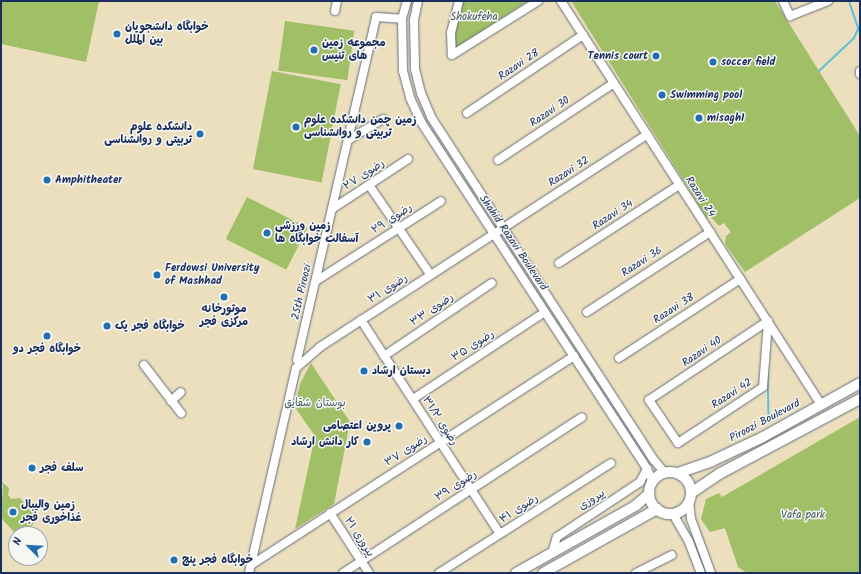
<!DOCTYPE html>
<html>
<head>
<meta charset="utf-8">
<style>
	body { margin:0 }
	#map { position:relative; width:861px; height:574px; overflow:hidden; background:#ecdfbd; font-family:Kalam,"Playpen Sans Arabic",sans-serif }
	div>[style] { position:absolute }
	.green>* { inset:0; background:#a0bf67; transform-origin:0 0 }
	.stream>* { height:1.5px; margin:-0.75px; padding:0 0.75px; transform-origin:0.75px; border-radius:0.75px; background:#5bc0d9 }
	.roads { filter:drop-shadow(0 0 1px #646d7f) drop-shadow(0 0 1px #646d7f) }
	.minor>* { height:8px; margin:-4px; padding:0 4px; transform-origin:4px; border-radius:4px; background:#fff }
	.major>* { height:10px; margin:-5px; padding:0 5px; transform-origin:5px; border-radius:5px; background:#fff }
	.major>.ring { margin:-5px; padding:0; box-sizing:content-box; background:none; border:10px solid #fff; border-radius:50% }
	.dots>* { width:11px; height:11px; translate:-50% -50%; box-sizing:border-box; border:2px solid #f6f6f2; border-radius:50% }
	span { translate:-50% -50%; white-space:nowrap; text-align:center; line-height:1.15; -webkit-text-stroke:3px #f6f6f2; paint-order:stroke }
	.park-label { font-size:11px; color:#435a61 }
	.poi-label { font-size:11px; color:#1b2f5e; font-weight:700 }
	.left { translate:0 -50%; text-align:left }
	.right { translate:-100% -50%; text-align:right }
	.street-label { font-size:11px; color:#1b2f5e }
	.frame { position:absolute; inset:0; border:2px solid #1b2f5e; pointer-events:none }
	.north { position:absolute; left:8px; top:526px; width:40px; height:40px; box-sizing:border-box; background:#f6f6f2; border:1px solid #9ea6b7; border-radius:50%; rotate:294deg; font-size:11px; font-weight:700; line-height:16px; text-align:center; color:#1b2f5e }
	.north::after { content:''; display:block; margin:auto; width:14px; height:18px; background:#1f6fb2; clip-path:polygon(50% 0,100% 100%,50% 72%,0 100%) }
</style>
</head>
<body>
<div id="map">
	<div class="green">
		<div style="clip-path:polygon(2px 1px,99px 1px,86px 62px,1px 44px)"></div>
		<div style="clip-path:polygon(462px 1px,528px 1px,456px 48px,454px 32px)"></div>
		<div style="clip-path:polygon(571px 1px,775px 1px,860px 136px,860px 198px,745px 272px,725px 244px,726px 236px,731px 232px,724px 223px,719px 226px,710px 216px,707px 218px)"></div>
		<div style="left:285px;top:21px;width:70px;height:50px;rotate:8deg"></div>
		<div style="left:272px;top:71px;width:70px;height:100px;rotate:11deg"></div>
		<div style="left:247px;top:197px;width:68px;height:47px;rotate:27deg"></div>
		<div style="clip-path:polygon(311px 363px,350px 422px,334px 504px,295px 529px,315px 436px,294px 406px,301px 382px)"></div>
		<div style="clip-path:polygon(860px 417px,860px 573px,747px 573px,738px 567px,725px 528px,710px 532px,701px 519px,706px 499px,719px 493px,722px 497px)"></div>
		<div style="clip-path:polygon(1px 481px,9px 488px,8px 495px,11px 499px,20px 498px,38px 519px,23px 534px,14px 532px,1px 518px,3px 485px)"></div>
	</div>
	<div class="stream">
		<div style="left:850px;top:3px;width:31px;rotate:71deg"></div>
		<div style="left:819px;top:71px;width:48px;rotate:-43.3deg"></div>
		<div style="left:854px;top:38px;width:12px;rotate:-66deg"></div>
		<div style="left:768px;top:370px;width:48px;rotate:88.8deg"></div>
	</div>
	<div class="roads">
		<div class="minor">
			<div style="left:407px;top:1px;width:19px;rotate:106deg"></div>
			<div style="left:402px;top:19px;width:52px;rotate:88.9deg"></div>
			<div style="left:403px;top:71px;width:28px;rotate:75deg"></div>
			<div style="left:410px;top:98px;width:26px;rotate:65deg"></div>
			<div style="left:421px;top:122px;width:414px;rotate:56.9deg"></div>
			<div style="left:647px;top:469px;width:14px;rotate:65deg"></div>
			<div style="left:418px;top:1px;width:19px;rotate:102deg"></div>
			<div style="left:414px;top:20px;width:49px;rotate:88.8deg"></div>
			<div style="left:415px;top:69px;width:25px;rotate:76deg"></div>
			<div style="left:421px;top:93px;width:26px;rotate:67deg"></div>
			<div style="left:431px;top:117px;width:409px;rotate:57deg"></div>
			<div style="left:654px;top:460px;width:17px;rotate:50deg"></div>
			<div style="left:459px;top:1px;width:32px;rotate:104deg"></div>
			<div style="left:451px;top:32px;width:23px;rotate:88deg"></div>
			<div style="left:452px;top:55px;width:102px;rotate:-32.1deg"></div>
			<div style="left:561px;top:1px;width:480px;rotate:57.2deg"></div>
			<div style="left:783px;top:1px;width:17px;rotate:65deg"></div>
			<div style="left:790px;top:16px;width:41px;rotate:-21.5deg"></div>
			<div style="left:335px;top:11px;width:10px;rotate:-79deg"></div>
			<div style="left:860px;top:71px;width:3px;rotate:90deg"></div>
			<div style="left:467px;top:113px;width:140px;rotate:-33.9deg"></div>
			<div style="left:348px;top:140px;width:41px;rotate:-31deg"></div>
			<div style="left:498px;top:160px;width:139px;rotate:-33.6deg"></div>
			<div style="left:369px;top:185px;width:108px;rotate:55.6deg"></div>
			<div style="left:332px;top:209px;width:91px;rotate:-33.3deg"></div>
			<div style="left:559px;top:263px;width:143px;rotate:-33deg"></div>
			<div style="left:316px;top:281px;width:148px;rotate:-32.6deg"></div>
			<div style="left:587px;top:312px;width:147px;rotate:-33deg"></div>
			<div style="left:361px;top:320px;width:255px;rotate:57deg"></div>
			<div style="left:768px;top:321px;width:66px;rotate:94.3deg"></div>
			<div style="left:763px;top:387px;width:102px;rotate:146.6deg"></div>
			<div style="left:678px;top:443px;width:52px;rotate:-124deg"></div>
			<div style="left:649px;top:400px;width:143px;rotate:-33.6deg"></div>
			<div style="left:384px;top:356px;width:130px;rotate:-34.1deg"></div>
			<div style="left:619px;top:358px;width:145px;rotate:-33.1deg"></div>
			<div style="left:297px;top:360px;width:352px;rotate:-77deg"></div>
			<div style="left:376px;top:17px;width:26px;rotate:4deg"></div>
			<div style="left:144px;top:365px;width:61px;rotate:52.4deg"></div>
			<div style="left:413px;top:399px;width:158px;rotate:-33.4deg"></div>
			<div style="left:171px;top:401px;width:13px;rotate:-42deg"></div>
			<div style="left:689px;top:502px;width:17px;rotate:83deg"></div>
			<div style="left:691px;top:519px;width:58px;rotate:69.7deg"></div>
			<div style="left:330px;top:513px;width:72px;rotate:57deg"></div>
			<div style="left:673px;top:514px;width:32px;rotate:60deg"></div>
			<div style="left:689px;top:542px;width:33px;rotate:69deg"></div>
			<div style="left:552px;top:553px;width:17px;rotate:-73deg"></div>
			<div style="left:557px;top:537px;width:100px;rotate:-33.5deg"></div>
			<div style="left:640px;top:482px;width:15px;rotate:-62deg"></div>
			<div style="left:251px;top:565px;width:385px;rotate:-32.9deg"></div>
			<div style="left:249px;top:573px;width:210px;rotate:-77.1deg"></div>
			<div style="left:296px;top:368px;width:32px;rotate:-41deg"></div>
			<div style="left:320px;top:347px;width:390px;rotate:-33deg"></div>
			<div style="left:343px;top:573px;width:285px;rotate:-33.1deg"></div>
			<div style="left:439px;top:573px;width:204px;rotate:-32.6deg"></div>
			<div style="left:636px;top:573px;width:40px;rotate:-26.6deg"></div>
		</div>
		<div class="major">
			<div class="ring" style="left:649px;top:472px;width:32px;height:32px"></div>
			<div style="left:678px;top:473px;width:36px;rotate:-19deg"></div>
			<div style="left:712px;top:461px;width:56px;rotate:-25.2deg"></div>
			<div style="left:763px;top:437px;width:111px;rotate:-29.1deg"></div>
			<div style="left:691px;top:493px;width:34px;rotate:-34deg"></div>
			<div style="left:719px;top:474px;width:160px;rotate:-28deg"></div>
			<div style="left:516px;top:573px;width:137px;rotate:-29.4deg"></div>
			<div style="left:635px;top:506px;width:18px;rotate:-41deg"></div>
			<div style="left:543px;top:573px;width:131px;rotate:-29.3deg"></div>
		</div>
	</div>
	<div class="dots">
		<div style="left:117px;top:34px;background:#1f6fb2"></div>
		<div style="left:314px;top:50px;background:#1f6fb2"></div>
		<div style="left:656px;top:56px;background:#1f6fb2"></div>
		<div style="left:713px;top:62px;background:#1f6fb2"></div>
		<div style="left:662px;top:95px;background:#1f6fb2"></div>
		<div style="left:699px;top:118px;background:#1f6fb2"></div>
		<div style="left:296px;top:127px;background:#1f6fb2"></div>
		<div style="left:200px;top:134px;background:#1f6fb2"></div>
		<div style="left:47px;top:180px;background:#1f6fb2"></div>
		<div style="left:267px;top:233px;background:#1f6fb2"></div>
		<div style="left:157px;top:275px;background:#1f6fb2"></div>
		<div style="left:224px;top:297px;background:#1f6fb2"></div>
		<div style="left:107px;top:326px;background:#1f6fb2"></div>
		<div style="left:47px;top:336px;background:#1f6fb2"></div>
		<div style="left:364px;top:371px;background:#1f6fb2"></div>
		<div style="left:399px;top:426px;background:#1f6fb2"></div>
		<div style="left:367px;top:442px;background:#1f6fb2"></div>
		<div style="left:32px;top:468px;background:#1f6fb2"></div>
		<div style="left:13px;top:512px;background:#1f6fb2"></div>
		<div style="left:174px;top:560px;background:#1f6fb2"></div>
	</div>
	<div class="park-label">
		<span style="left:474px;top:17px">Shokufeha</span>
		<span style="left:315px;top:403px">بوستان شقایق</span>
		<span style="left:803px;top:515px">Vafa park</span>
	</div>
	<div class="poi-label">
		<span class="left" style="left:125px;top:34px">خوابگاه دانشجویان<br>بین الملل</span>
		<span class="left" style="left:322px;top:50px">مجموعه زمین<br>های تنیس</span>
		<span class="right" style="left:648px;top:56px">Tennis court</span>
		<span class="left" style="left:721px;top:62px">soccer field</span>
		<span class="left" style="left:670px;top:95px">Swimming pool</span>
		<span class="left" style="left:707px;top:118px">misagh1</span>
		<span class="left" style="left:304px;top:127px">زمین چمن دانشکده علوم<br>تربیتی و روانشناسی</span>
		<span class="right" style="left:192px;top:134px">دانشکده علوم<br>تربیتی و روانشناسی</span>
		<span class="left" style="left:55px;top:180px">Amphitheater</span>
		<span class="left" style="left:275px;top:233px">زمین ورزشی<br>آسفالت خوابگاه ها</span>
		<span class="left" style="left:165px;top:275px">Ferdowsi University<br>of Mashhad</span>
		<span style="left:224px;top:316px">موتورخانه<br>مرکزی فجر</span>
		<span class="left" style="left:115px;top:326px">خوابگاه فجر یک</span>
		<span style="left:47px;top:349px">خوابگاه فجر دو</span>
		<span class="left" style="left:372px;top:371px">دبستان ارشاد</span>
		<span class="right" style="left:391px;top:426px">پروین اعتصامی</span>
		<span class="right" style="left:359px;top:442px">کار دانش ارشاد</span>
		<span class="left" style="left:40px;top:468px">سلف فجر</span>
		<span class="left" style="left:21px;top:512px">زمین والیبال<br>غذاخوری فجر</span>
		<span class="left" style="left:182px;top:560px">خوابگاه فجر پنج</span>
	</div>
	<div class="street-label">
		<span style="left:519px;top:65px;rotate:-34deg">Razavi 28</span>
		<span style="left:550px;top:112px;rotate:-34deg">Razavi 30</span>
		<span style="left:569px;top:172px;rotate:-33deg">Razavi 32</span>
		<span style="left:364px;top:175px;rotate:-33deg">رضوی ۲۷</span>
		<span style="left:700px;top:197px;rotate:57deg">Razavi 24</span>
		<span style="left:613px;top:215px;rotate:-33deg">Razavi 34</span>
		<span style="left:392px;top:219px;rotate:-33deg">رضوی ۲۹</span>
		<span style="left:513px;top:243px;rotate:56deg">Shahid Razavi Boulevard</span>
		<span style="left:642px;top:262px;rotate:-33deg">Razavi 36</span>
		<span style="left:388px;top:289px;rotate:-33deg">رضوی ۳۱</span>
		<span style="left:302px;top:292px;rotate:-77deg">25th Piroozi</span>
		<span style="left:674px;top:309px;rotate:-33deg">Razavi 38</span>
		<span style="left:432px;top:310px;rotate:-34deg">رضوی ۳۳</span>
		<span style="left:473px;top:346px;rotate:-33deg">رضوی ۳۵</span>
		<span style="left:702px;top:352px;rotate:-34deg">Razavi 40</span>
		<span style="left:732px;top:394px;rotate:-33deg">Razavi 42</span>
		<span style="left:440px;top:421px;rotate:57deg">رضوی ۳۱/۲</span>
		<span style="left:765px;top:421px;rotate:-28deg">Piroozi Boulevard</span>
		<span style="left:406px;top:451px;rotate:-33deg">رضوی ۳۷</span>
		<span style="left:456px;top:486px;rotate:-33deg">رضوی ۳۹</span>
		<span style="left:592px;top:500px;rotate:-32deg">پیروزی</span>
		<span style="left:519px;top:509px;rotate:-33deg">رضوی ۴۱</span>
		<span style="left:359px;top:537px;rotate:57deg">پیروزی ۲۱</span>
	</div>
	<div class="frame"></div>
	<div class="north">N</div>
</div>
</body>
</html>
